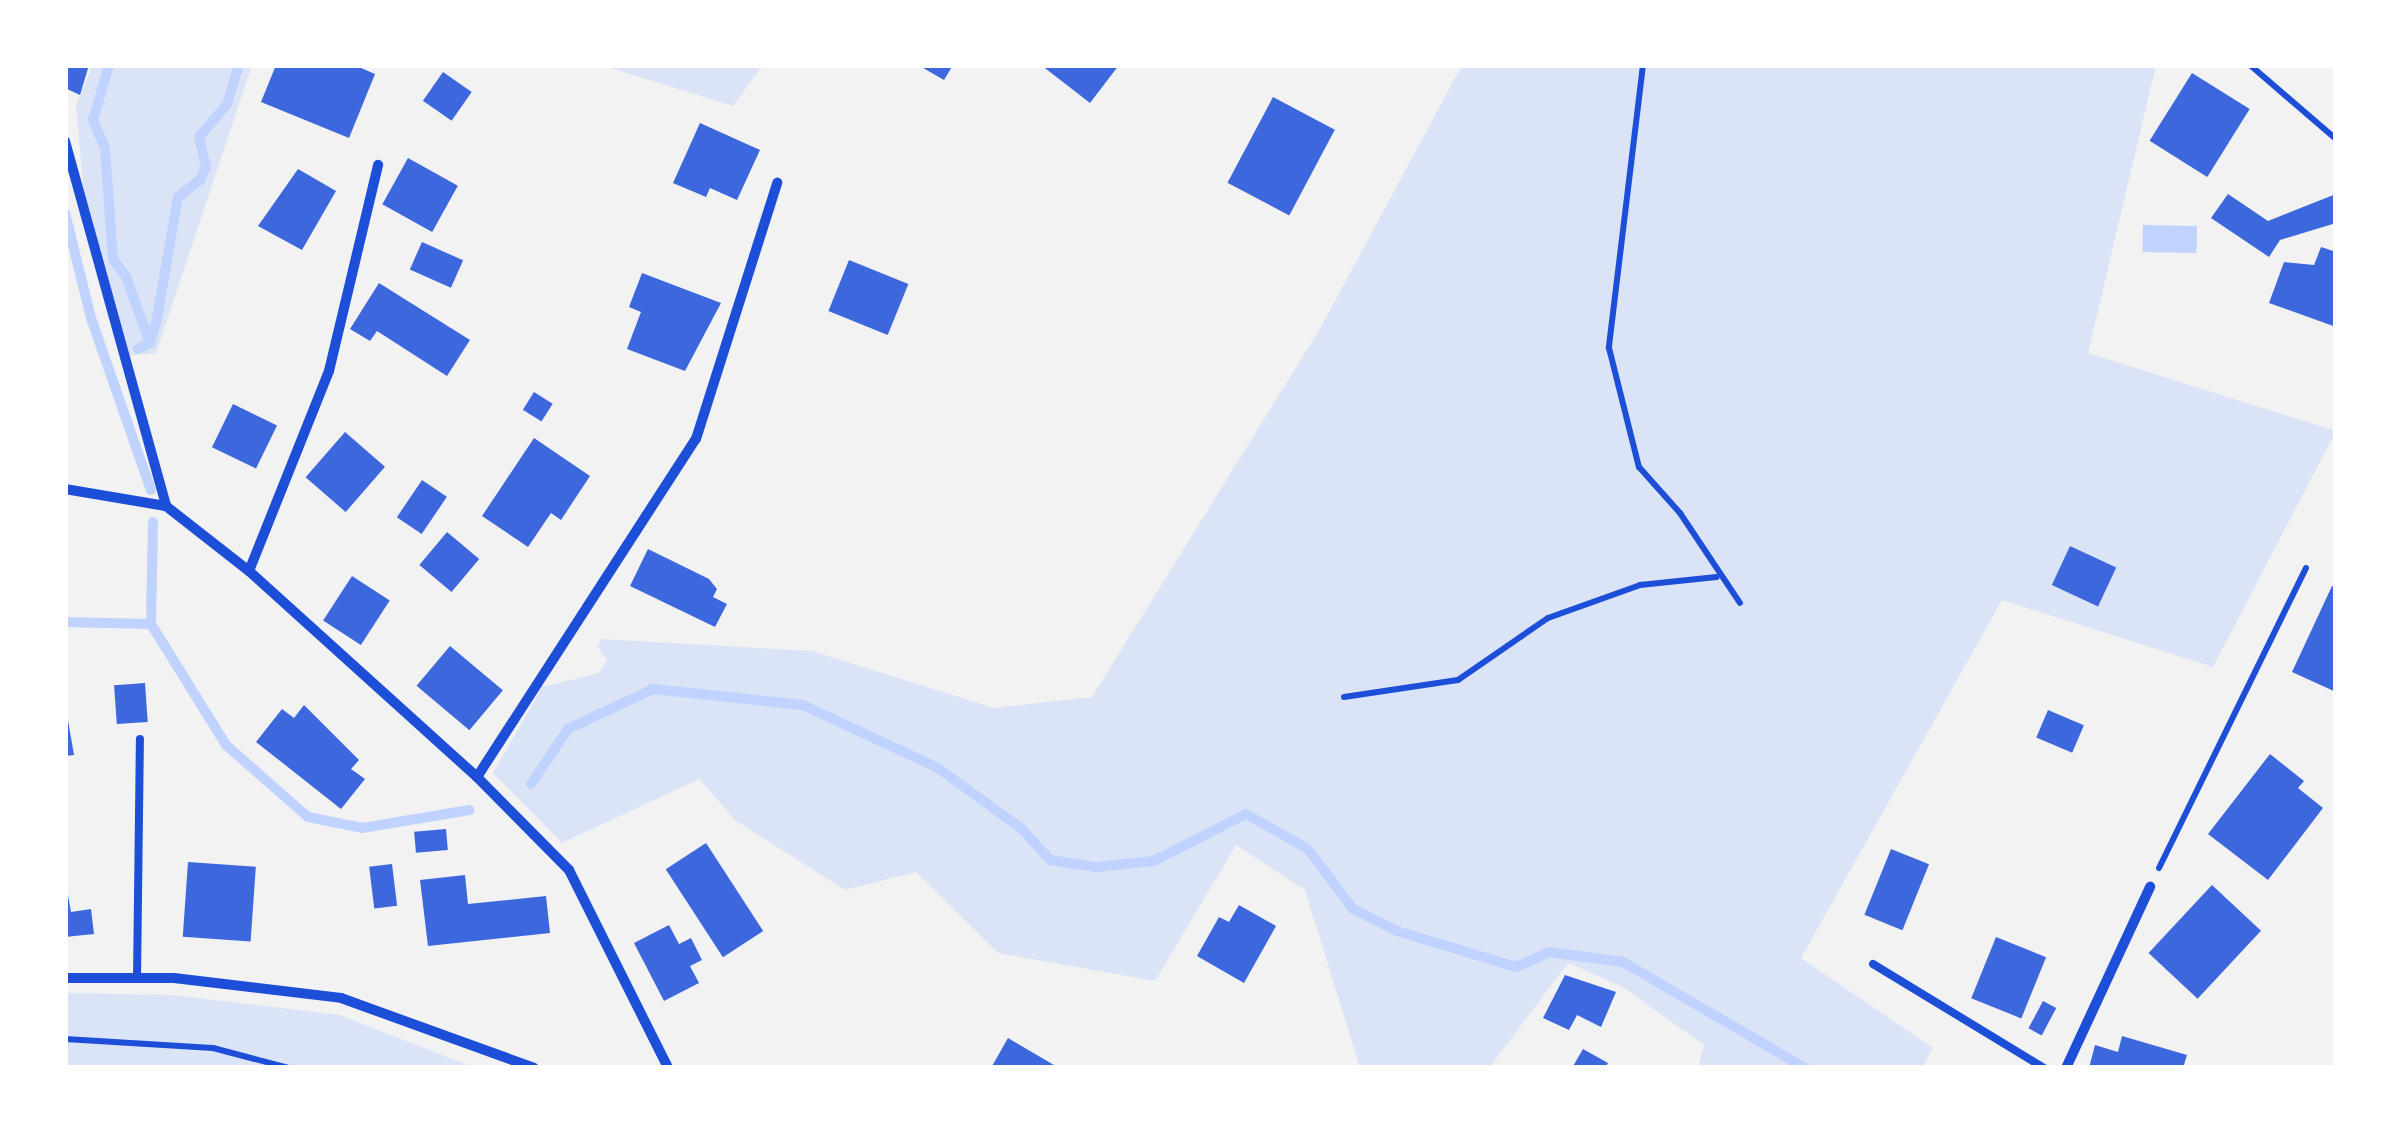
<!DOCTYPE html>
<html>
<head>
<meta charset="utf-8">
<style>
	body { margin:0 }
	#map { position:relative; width:2401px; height:1133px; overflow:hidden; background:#f2f2f2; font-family:Lato,sans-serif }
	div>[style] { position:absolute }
	.green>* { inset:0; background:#dbe4f7 }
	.water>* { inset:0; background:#bfd3fe; transform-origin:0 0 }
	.stream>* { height:10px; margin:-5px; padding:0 5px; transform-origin:5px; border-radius:5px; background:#bfd3fe }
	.building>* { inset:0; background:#3d67dc; transform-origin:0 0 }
	.path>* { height:6px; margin:-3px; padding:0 3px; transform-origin:3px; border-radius:3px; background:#1d4ed8 }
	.service>* { height:8px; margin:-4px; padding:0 4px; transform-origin:4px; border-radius:4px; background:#1d4ed8 }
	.minor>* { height:10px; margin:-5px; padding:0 5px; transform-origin:5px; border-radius:5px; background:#1d4ed8 }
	span { translate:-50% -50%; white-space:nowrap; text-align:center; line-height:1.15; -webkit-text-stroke:8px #fff; paint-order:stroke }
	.frame { position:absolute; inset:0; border:68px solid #fff; pointer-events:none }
</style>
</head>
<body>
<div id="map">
	<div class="green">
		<div style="clip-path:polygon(93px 65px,252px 65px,156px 353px,125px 356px,86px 217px,76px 106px)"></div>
		<div style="clip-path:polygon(601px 65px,763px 65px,733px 106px)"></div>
		<div style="clip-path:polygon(1462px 65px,2156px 65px,2088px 353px,2336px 431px,2213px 667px,2002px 600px,1801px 958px,1933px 1048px,1922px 1068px,1698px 1068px,1704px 1045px,1623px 987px,1568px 963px,1489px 1068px,1360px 1068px,1305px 890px,1236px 845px,1155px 981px,998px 953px,916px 872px,845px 890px,735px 820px,699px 779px,562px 843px,493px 773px,542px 687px,599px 673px,607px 660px,598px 647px,601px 639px,812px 651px,994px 708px,1092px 697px,1321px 327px)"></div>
		<div style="clip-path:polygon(65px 993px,174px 995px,340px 1015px,475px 1068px,65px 1068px)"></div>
	</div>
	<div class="water">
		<div style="left:2143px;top:225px;width:54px;height:27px;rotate:1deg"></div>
	</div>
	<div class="stream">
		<div style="left:109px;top:65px;width:57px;rotate:106.2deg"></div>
		<div style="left:93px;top:120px;width:30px;rotate:67deg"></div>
		<div style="left:105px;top:148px;width:111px;rotate:85.9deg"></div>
		<div style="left:113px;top:259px;width:22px;rotate:54deg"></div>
		<div style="left:126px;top:277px;width:67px;rotate:69.9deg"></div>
		<div style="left:65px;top:213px;width:108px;rotate:76.1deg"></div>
		<div style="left:91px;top:318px;width:182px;rotate:70.8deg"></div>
		<div style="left:138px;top:349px;width:13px;rotate:-27deg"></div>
		<div style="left:150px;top:343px;width:26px;rotate:-74deg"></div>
		<div style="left:157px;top:318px;width:123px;rotate:-80.2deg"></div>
		<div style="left:178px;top:197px;width:28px;rotate:-38deg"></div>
		<div style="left:200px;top:180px;width:14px;rotate:-65deg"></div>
		<div style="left:206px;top:167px;width:31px;rotate:-103deg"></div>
		<div style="left:199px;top:137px;width:43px;rotate:-49.7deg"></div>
		<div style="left:227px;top:104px;width:41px;rotate:-72.9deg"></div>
		<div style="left:65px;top:622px;width:86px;rotate:1.3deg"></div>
		<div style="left:151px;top:624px;width:142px;rotate:58.2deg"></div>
		<div style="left:226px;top:745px;width:109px;rotate:41.3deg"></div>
		<div style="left:308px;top:817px;width:55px;rotate:11.5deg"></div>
		<div style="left:362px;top:828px;width:109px;rotate:-9.5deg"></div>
		<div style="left:151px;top:624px;width:102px;rotate:-88.9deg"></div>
		<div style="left:531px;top:784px;width:66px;rotate:-56.1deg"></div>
		<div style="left:568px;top:729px;width:94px;rotate:-25.2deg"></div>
		<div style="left:653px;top:689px;width:151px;rotate:6.1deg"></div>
		<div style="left:803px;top:705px;width:149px;rotate:25deg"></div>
		<div style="left:938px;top:768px;width:104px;rotate:36deg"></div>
		<div style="left:1022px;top:829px;width:42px;rotate:47.9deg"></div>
		<div style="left:1050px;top:860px;width:47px;rotate:8.7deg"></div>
		<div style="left:1096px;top:867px;width:58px;rotate:-5.9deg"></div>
		<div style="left:1154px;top:861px;width:103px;rotate:-27.1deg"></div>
		<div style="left:1246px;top:814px;width:71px;rotate:29.4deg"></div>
		<div style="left:1308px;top:849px;width:75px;rotate:53.1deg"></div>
		<div style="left:1353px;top:909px;width:49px;rotate:26.6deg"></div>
		<div style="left:1397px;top:931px;width:124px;rotate:16.8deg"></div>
		<div style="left:1516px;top:967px;width:36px;rotate:-24deg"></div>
		<div style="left:1549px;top:952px;width:75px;rotate:7.7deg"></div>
		<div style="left:1623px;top:962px;width:211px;rotate:30.2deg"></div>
	</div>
	<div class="building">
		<div style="clip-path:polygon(65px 65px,89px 65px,80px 95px,65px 88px)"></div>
		<div style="clip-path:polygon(276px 65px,354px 65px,375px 74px,349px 138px,261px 102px)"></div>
		<div style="clip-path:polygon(918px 65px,953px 65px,944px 80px)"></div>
		<div style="clip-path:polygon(1041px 65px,1119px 65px,1090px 103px)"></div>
		<div style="left:443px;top:72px;width:35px;height:35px;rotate:35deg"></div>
		<div style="left:2192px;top:73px;width:68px;height:80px;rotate:32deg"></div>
		<div style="left:1273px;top:97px;width:70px;height:97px;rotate:28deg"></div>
		<div style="clip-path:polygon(700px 123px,760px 150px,737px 200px,710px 188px,706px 197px,673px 183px)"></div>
		<div style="left:408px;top:158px;width:57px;height:53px;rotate:29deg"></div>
		<div style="clip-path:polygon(298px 169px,336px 191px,302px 250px,258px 226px)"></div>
		<div style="clip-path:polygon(2228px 194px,2268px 221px,2336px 194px,2336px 223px,2280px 240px,2269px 257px,2211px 218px)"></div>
		<div style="left:422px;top:242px;width:45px;height:30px;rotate:24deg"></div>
		<div style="clip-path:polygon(2321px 247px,2336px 252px,2336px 327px,2269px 303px,2284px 262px,2314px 265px)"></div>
		<div style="left:849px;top:260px;width:64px;height:55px;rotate:22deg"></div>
		<div style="clip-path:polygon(642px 273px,721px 303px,685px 371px,627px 349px,641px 312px,629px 307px)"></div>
		<div style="clip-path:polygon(379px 283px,470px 340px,447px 376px,377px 331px,370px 341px,350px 329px)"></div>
		<div style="left:534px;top:392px;width:22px;height:21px;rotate:32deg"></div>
		<div style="left:233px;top:404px;width:49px;height:48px;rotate:26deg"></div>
		<div style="left:345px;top:432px;width:53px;height:60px;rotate:41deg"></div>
		<div style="clip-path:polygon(534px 438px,590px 476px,561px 520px,551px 513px,528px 547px,482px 516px)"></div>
		<div style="left:422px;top:480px;width:30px;height:45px;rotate:34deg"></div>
		<div style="left:447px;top:532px;width:42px;height:43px;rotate:40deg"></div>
		<div style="left:2070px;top:546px;width:51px;height:43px;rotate:25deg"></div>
		<div style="clip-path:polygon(648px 549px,709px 579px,717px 589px,713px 597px,727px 604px,715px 627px,630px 586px)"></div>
		<div style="left:352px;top:576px;width:45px;height:53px;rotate:33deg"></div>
		<div style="clip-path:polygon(2332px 586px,2336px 588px,2336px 692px,2292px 672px)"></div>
		<div style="left:450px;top:646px;width:69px;height:52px;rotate:40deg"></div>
		<div style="left:145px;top:683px;width:39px;height:31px;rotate:86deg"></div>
		<div style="clip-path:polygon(65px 703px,74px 755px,65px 756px)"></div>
		<div style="clip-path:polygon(304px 705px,359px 760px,351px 769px,365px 779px,341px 809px,256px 742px,282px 709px,294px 718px)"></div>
		<div style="left:2048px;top:710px;width:39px;height:30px;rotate:23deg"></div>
		<div style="clip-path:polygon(2270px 754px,2304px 781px,2298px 788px,2323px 808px,2268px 880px,2208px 834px)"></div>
		<div style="left:446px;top:829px;width:21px;height:32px;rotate:85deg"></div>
		<div style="left:706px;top:843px;width:105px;height:48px;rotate:57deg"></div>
		<div style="left:1891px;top:849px;width:41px;height:71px;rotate:22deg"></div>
		<div style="left:188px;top:862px;width:68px;height:75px;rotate:4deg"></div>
		<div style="left:392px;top:864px;width:42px;height:23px;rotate:83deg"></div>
		<div style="clip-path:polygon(465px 875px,468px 904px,546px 896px,550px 933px,428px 946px,420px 880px)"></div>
		<div style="clip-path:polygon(65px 878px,71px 912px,91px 909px,94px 934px,65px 937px)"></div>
		<div style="left:2212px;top:885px;width:67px;height:93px;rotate:43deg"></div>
		<div style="clip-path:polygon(1239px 905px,1276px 926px,1244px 983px,1197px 956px,1219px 917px,1229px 922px)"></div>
		<div style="clip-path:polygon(669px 925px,679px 944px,691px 938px,702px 960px,690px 966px,699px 983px,664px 1001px,634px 943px)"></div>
		<div style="left:1996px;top:937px;width:54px;height:66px;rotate:22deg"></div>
		<div style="clip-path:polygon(1565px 975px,1616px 992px,1601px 1027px,1577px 1015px,1569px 1030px,1543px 1018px)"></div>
		<div style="left:2043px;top:1001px;width:15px;height:31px;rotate:28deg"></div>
		<div style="clip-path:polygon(2122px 1036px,2187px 1055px,2183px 1068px,2089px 1068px,2095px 1045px,2118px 1052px)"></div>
		<div style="clip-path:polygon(1008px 1038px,1059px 1068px,991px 1068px)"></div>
		<div style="clip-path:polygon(1583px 1049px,1608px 1063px,1605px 1068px,1572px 1068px)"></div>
	</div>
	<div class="path">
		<div style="left:1643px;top:65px;width:285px;rotate:96.9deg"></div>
		<div style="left:1609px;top:348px;width:123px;rotate:75.9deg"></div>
		<div style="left:1639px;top:467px;width:62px;rotate:48.3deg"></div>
		<div style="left:1680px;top:513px;width:108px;rotate:56.3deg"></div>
		<div style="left:2250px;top:65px;width:113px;rotate:40.7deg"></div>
		<div style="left:1344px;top:697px;width:115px;rotate:-8.5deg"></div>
		<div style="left:1458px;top:680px;width:109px;rotate:-34.6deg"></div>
		<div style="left:1548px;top:618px;width:98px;rotate:-19.7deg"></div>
		<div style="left:1640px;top:585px;width:77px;rotate:-5.9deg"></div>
		<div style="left:2159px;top:868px;width:334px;rotate:-63.9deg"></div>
		<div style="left:65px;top:1039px;width:148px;rotate:3.5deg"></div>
		<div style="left:213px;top:1048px;width:79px;rotate:14.7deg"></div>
	</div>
	<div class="service">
		<div style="left:1873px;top:964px;width:200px;rotate:31.3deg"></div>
		<div style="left:137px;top:978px;width:239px;rotate:-89.3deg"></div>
	</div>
	<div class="minor">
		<div style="left:65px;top:141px;width:379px;rotate:74.5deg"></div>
		<div style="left:65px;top:489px;width:102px;rotate:9.6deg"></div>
		<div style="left:166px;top:506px;width:105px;rotate:38.1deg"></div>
		<div style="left:249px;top:571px;width:307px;rotate:42.1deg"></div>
		<div style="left:477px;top:777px;width:131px;rotate:45.3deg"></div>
		<div style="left:569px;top:870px;width:221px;rotate:63.4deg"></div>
		<div style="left:249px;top:571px;width:215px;rotate:-68.2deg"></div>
		<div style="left:329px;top:371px;width:212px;rotate:-76.6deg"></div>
		<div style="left:477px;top:777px;width:403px;rotate:-57.1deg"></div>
		<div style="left:696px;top:439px;width:269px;rotate:-72.4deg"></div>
		<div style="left:65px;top:978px;width:109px"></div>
		<div style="left:174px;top:978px;width:168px;rotate:6.8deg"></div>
		<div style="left:341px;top:998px;width:205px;rotate:19.9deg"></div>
		<div style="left:2066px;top:1068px;width:200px;rotate:-65.1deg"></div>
	</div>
	<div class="frame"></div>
</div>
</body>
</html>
